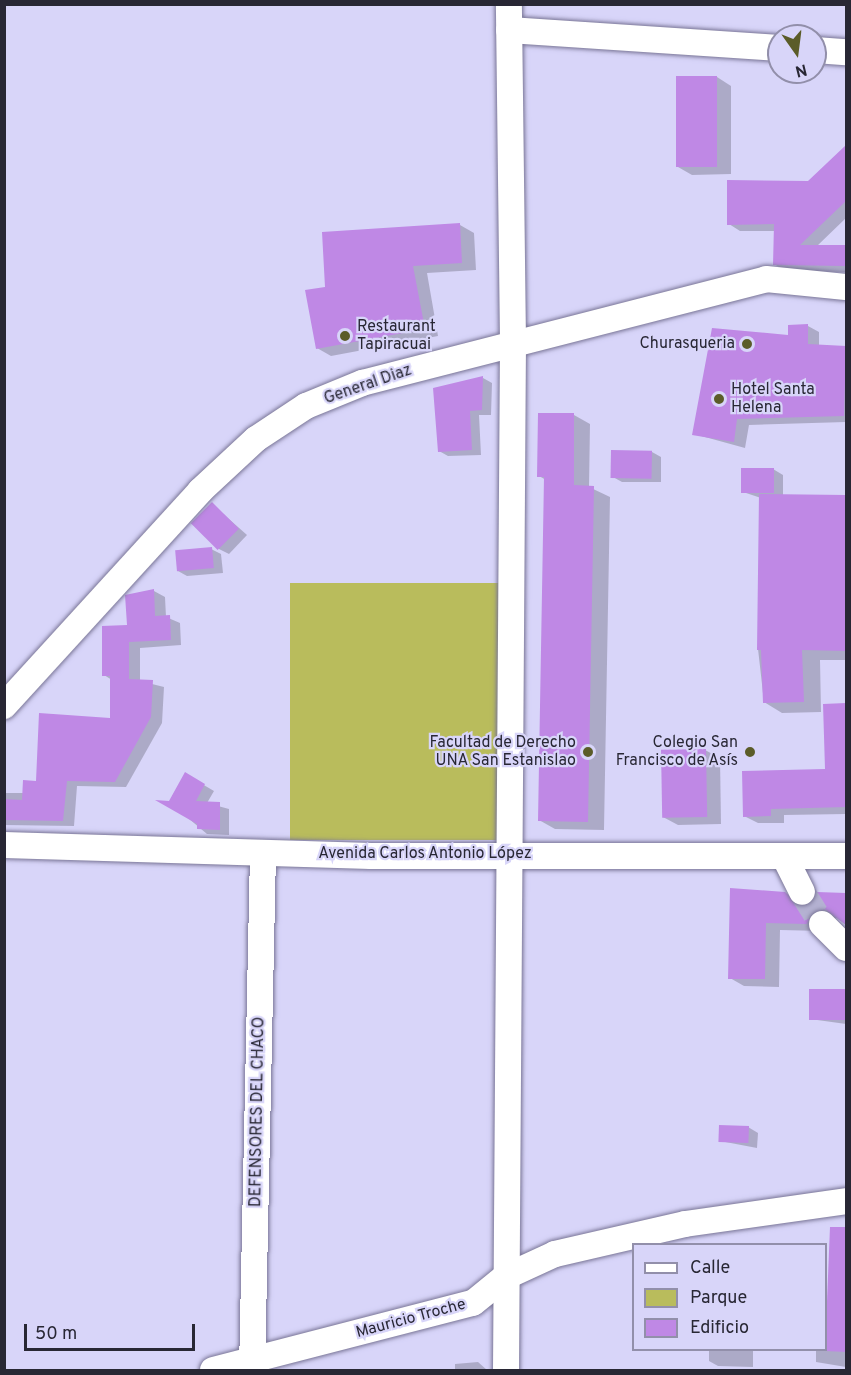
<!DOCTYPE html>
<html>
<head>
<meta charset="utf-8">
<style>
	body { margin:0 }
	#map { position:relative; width:851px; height:1375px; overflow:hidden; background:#d8d5f9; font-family:Overpass,sans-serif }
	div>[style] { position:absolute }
	.green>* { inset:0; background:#b9bc5c; transform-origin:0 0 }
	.shadow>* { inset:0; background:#0003 }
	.building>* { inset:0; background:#bf88e5; transform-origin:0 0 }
	.minor-tunnel>* { height:26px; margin-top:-13px; transform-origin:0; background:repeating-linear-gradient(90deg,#b5b2d2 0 26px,transparent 0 39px) }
	.roads { filter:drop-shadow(0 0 2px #797596) drop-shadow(0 0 2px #797596) }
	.minor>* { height:26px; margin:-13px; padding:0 13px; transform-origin:13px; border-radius:13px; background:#fff }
	.dots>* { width:16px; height:16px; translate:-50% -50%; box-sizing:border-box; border:3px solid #d8d5f9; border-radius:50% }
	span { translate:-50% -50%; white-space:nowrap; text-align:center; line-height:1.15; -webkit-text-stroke:4.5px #d8d5f9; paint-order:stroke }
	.poi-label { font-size:16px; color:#282734 }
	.left { translate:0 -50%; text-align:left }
	.right { translate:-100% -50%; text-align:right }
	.street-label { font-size:16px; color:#282734 }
	.frame { position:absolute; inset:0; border:6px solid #282734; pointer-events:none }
	.legend { position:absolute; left:632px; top:1243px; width:195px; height:108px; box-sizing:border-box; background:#d8d5f9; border:2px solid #928faa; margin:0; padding:8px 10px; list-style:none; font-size:18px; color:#282734 }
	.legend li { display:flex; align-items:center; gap:12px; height:30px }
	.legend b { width:30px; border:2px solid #928faa }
	.north { position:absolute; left:767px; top:24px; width:60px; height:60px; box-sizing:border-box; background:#d8d5f9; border:2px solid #928faa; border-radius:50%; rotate:166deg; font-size:16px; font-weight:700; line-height:24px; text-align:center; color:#282734 }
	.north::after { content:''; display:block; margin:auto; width:21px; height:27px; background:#5b5c29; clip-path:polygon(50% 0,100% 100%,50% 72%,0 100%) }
	.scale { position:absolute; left:24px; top:1324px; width:171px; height:27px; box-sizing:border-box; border:3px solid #282734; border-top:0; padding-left:8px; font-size:18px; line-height:21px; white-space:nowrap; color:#282734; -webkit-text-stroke:4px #d8d5f9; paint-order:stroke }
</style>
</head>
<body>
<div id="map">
	<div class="green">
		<div style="left:290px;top:583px;width:211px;height:257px"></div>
	</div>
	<div class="shadow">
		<div style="clip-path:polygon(717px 77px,731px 86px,731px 174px,692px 175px,678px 167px)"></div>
		<div style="clip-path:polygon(846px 147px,846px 218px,817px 246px,846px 247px,846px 272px,786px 271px,774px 264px,775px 231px,740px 231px,729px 224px,809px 182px)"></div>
		<div style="clip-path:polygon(460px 225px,474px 233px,476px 270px,427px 273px,438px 336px,331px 356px,317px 348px,326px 288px)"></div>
		<div style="clip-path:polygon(808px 326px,819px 332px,819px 346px,846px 347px,846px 422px,749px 425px,745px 448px,694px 434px,789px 337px)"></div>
		<div style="clip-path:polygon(483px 378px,492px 383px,491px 415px,479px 415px,481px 455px,448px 456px,439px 451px)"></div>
		<div style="clip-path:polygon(574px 415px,590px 424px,589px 487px,610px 497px,604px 830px,555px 829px,539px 820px,546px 480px,539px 476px)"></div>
		<div style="clip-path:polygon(652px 452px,661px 457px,661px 482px,622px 482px,613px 477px)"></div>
		<div style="clip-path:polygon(773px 469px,783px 475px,783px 496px,846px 496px,846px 660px,820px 660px,821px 712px,782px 713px,764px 702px,758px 649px,761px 498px,743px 492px)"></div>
		<div style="clip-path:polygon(212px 504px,247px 535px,229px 554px,219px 549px)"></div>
		<div style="clip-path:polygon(211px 549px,221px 554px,223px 573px,187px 576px,178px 571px)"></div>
		<div style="clip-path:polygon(154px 591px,165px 597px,166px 617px,180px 623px,181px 645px,140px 648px,140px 681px,164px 687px,162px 723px,126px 787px,77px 786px,74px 826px,4px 825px,4px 793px,24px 793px,111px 719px,112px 680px,104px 675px)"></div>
		<div style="clip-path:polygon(825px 705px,846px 705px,846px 814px,784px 815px,784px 823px,758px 823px,744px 816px,827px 771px)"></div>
		<div style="clip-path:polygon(705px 750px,720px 758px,721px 824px,678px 825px,663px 817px)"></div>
		<div style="clip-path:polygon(185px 774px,214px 791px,207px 803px,229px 809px,229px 835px,207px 834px,169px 802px)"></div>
		<div style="clip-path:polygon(785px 893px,804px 906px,818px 894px,846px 895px,846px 925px,837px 918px,826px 921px,822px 931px,780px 930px,779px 987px,744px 986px,730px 978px)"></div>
		<div style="clip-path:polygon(810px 991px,846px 991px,846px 1024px,810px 1019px)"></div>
		<div style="clip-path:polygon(748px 1127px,758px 1133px,757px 1148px,720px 1141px)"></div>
		<div style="clip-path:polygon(831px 1238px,846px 1238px,846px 1367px,816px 1362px,816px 1350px,826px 1350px)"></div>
		<div style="clip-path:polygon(709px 1350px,753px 1350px,753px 1367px,718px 1366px,709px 1361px)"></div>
		<div style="clip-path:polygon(478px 1362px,487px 1370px,455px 1370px,455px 1364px)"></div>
	</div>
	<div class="building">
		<div style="left:676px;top:76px;width:41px;height:91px"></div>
		<div style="clip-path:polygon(846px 145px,846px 201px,800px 245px,846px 245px,846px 266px,773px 265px,774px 224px,727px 225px,727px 180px,808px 181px)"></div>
		<div style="clip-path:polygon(460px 223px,462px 263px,413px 266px,425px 329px,316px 349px,305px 290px,325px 287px,322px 232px)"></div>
		<div style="clip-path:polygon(808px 324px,808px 344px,846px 346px,844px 416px,737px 419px,734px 442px,692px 435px,712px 328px,788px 335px,788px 325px)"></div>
		<div style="clip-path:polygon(483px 376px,482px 410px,470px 411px,472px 450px,438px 452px,433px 388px)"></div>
		<div style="clip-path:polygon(538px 413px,574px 413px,574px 485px,594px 486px,588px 822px,538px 821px,544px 477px,537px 477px)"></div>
		<div style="left:611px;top:450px;width:41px;height:28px;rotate:1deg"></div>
		<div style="left:741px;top:468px;width:33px;height:25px"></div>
		<div style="clip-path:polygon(759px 494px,846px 495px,846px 651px,802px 650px,804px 702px,763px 703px,761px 650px,757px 650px)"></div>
		<div style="left:212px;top:502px;width:38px;height:30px;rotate:45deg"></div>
		<div style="left:212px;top:547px;width:21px;height:37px;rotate:85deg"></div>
		<div style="clip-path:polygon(154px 589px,155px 616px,170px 615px,171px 640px,129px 642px,129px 679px,153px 680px,151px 717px,115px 782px,67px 781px,63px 821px,4px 820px,4px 799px,22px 800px,23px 780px,36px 781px,39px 713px,110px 718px,110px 676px,102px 676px,102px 626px,127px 625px,125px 595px)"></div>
		<div style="clip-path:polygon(846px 703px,846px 807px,771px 809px,771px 816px,743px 817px,742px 771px,825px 769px,823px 704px)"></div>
		<div style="left:706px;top:749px;width:68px;height:45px;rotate:89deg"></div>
		<div style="clip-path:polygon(185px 772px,205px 784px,196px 801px,220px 802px,220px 830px,197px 829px,197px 824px,155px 800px,169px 801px)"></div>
		<div style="clip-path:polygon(730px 888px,785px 892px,802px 907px,817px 892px,846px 893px,846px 925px,825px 909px,812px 913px,807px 924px,766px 923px,765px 979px,728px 979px)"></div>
		<div style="left:809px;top:989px;width:37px;height:31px"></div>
		<div style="left:719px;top:1125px;width:30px;height:17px;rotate:2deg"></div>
		<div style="clip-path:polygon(830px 1227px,846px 1227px,846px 1352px,825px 1351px)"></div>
	</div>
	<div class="minor-tunnel">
		<div style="left:802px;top:892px;width:38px;rotate:58deg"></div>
	</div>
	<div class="roads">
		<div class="minor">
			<div style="left:509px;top:30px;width:271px;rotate:3.8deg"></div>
			<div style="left:815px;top:50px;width:31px;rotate:4deg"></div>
			<div style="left:4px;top:706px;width:291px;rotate:-47.6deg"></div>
			<div style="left:200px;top:491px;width:76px;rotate:-42.9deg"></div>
			<div style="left:256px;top:439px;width:60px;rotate:-33.4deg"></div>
			<div style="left:306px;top:406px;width:61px;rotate:-22.3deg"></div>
			<div style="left:362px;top:383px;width:417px;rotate:-14.4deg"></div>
			<div style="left:766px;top:279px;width:80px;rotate:5.7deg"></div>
			<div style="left:4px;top:845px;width:367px;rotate:1.7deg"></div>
			<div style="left:371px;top:856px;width:475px"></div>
			<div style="left:784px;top:856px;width:40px;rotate:63.4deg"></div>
			<div style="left:822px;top:924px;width:34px;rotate:45deg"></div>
			<div style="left:213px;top:1370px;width:268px;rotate:-14.5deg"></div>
			<div style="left:473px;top:1303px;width:41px;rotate:-39.1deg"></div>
			<div style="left:505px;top:1277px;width:55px;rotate:-24.7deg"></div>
			<div style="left:555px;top:1254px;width:133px;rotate:-13deg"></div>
			<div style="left:685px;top:1224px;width:163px;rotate:-8.1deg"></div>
			<div style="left:252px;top:1370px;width:516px;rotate:-88.78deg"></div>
			<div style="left:506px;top:1370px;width:1028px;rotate:-89.61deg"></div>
			<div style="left:513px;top:342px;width:338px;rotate:-90.7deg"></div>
		</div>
	</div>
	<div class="dots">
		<div style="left:345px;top:336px;background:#5b5c29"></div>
		<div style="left:747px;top:344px;background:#5b5c29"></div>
		<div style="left:719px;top:399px;background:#5b5c29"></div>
		<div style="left:588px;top:752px;background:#5b5c29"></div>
		<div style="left:750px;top:752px;background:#5b5c29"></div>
	</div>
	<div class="poi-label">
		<span class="left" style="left:357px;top:336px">Restaurant<br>Tapiracuai</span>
		<span class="right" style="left:735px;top:344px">Churasqueria</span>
		<span class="left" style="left:731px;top:399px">Hotel Santa<br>Helena</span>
		<span class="right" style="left:576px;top:752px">Facultad de Derecho<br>UNA San Estanislao</span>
		<span class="right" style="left:738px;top:752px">Colegio San<br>Francisco de Asís</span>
	</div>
	<div class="street-label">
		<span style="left:368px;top:385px;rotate:-19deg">General Diaz</span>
		<span style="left:425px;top:854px">Avenida Carlos Antonio López</span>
		<span style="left:258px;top:1112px;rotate:-89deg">DEFENSORES DEL CHACO</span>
		<span style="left:411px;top:1319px;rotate:-15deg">Mauricio Troche</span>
	</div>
	<div class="frame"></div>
	<ul class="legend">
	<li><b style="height:8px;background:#fff"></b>Calle</li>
	<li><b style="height:16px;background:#b9bc5c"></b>Parque</li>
	<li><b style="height:16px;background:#bf88e5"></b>Edificio</li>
	</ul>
	<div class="north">N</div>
	<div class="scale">50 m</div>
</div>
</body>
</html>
